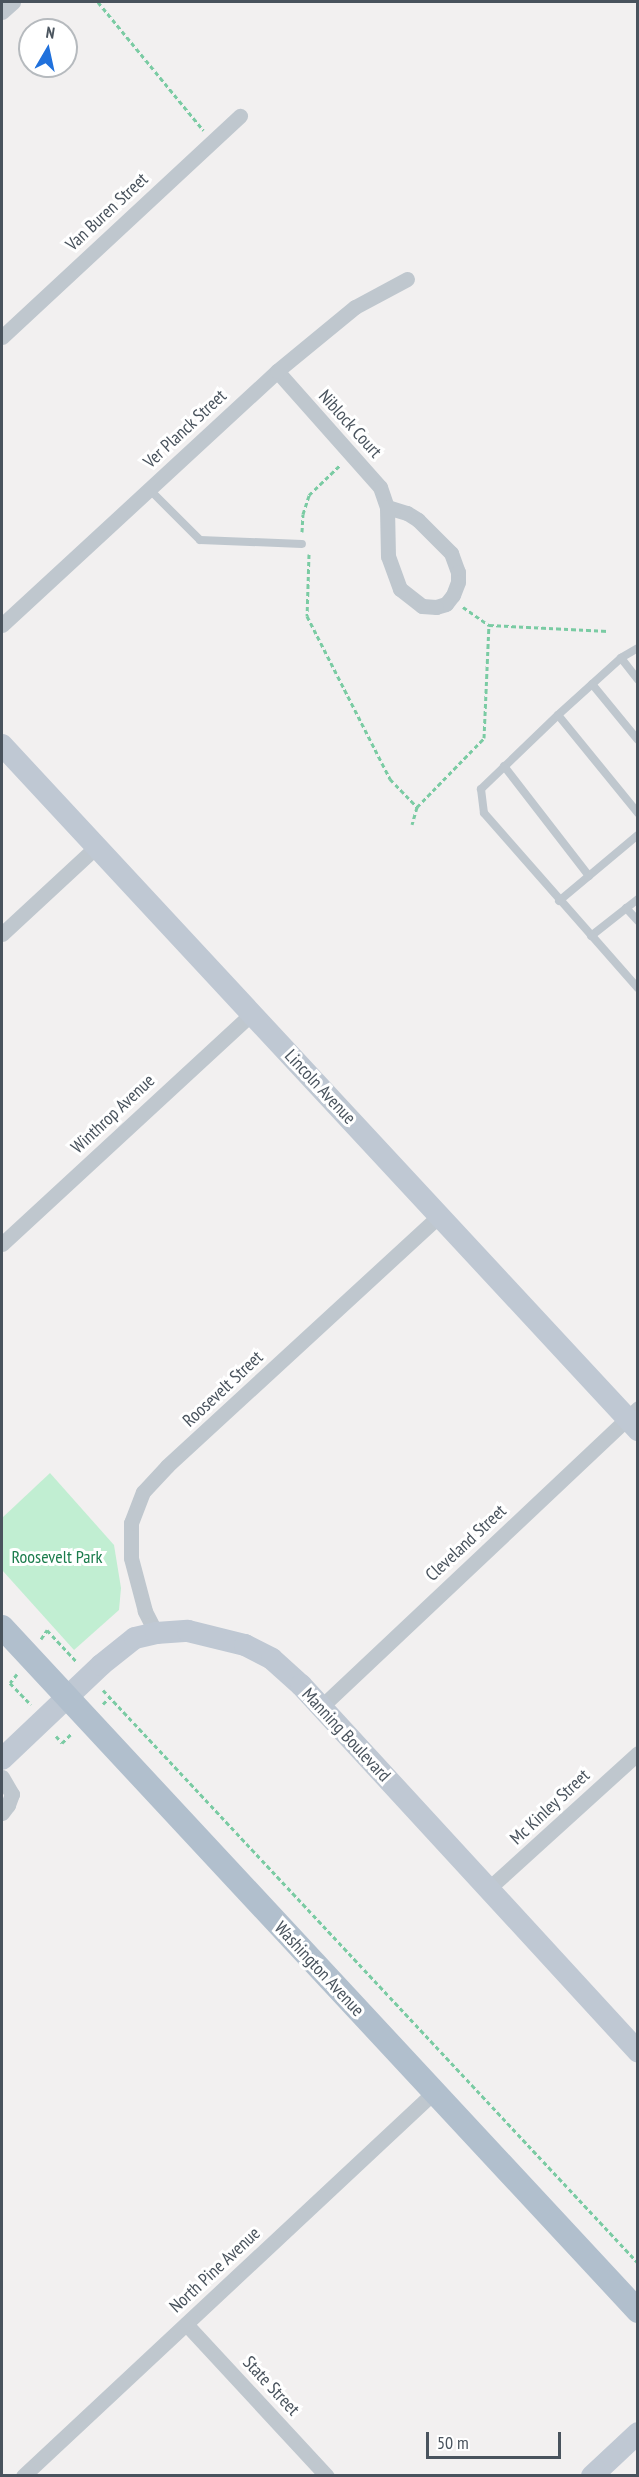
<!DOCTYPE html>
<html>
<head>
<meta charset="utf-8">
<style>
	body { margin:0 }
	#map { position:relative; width:639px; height:2477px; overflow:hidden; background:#f2f0f0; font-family:"PT Sans Narrow",sans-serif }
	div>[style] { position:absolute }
	.green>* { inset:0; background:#c1eed2 }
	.path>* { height:3px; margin-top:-1.5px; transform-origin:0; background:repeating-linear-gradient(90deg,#7acba3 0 4.5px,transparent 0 7.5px) }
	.lane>* { height:8px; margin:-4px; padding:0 4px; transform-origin:4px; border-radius:4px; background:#bfc7ce }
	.street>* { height:15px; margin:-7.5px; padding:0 7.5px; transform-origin:7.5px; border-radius:7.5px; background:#bfc7ce }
	.secondary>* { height:22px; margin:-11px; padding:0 11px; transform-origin:11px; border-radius:11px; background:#bfc8d3 }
	.primary>* { height:24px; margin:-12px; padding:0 12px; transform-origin:12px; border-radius:12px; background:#b1bfcd }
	span { translate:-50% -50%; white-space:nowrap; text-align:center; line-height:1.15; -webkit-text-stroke:6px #fff; paint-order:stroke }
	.street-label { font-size:18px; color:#49535d }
	.park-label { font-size:18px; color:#1b7c4c }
	.frame { position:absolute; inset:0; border:3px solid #49535d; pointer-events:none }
	.north { position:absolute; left:18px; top:18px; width:60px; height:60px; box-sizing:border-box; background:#fff; border:2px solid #b6babe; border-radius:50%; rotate:9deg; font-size:16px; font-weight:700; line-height:24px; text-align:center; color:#49535d }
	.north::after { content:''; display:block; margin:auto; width:21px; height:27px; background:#2071dc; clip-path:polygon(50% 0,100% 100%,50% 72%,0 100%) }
	.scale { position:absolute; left:426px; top:2432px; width:135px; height:27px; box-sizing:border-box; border:3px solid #49535d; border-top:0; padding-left:8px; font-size:18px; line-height:21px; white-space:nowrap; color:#49535d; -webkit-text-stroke:4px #fff; paint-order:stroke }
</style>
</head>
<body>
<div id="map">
	<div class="green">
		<div style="clip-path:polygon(50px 1473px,114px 1545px,121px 1588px,119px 1610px,74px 1650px,2px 1570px,2px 1518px)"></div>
	</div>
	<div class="path">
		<div style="left:98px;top:2px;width:166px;rotate:50.6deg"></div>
		<div style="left:302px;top:532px;width:18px;rotate:-87deg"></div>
		<div style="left:303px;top:514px;width:20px;rotate:-72deg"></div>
		<div style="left:309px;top:495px;width:42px;rotate:-44deg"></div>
		<div style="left:309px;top:554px;width:62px;rotate:91.8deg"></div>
		<div style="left:307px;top:616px;width:183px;rotate:63deg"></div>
		<div style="left:390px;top:779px;width:39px;rotate:46deg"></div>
		<div style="left:417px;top:807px;width:18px;rotate:106deg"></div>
		<div style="left:463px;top:607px;width:32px;rotate:35deg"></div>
		<div style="left:417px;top:807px;width:96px;rotate:-45.8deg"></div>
		<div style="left:484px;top:738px;width:113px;rotate:-87.5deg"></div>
		<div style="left:489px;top:625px;width:119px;rotate:2.9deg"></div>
		<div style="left:41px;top:1639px;width:11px;rotate:-56deg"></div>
		<div style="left:47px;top:1630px;width:42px;rotate:46.9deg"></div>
		<div style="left:17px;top:1674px;width:11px;rotate:128deg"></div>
		<div style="left:10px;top:1683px;width:30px;rotate:46deg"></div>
		<div style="left:103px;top:1690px;width:784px;rotate:46.96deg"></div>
		<div style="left:103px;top:1704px;width:10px;rotate:-45deg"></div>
		<div style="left:56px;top:1736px;width:9px;rotate:49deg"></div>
		<div style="left:62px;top:1743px;width:14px;rotate:-45deg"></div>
	</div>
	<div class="lane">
		<div style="left:149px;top:489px;width:72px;rotate:45deg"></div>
		<div style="left:200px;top:540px;width:102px;rotate:2.2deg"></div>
		<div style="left:638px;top:648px;width:20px;rotate:150deg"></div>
		<div style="left:621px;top:658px;width:85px;rotate:137.9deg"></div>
		<div style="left:558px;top:715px;width:107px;rotate:136.1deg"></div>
		<div style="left:481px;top:789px;width:24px;rotate:83deg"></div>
		<div style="left:484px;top:813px;width:233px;rotate:48.7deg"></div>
		<div style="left:621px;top:658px;width:28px;rotate:52deg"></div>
		<div style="left:592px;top:684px;width:72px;rotate:50.6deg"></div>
		<div style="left:558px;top:715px;width:127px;rotate:50.8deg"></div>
		<div style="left:504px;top:766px;width:139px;rotate:52.3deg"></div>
		<div style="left:559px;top:901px;width:103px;rotate:-39.9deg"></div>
		<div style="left:626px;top:908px;width:18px;rotate:47deg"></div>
		<div style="left:591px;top:936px;width:60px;rotate:-38.2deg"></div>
	</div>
	<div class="street">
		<div style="left:2px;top:12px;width:15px;rotate:-42deg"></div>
		<div style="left:2px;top:337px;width:325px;rotate:-42.9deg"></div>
		<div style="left:277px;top:371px;width:155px;rotate:48.4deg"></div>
		<div style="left:380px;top:487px;width:21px;rotate:71deg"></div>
		<div style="left:387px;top:507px;width:21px;rotate:17deg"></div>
		<div style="left:407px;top:513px;width:13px;rotate:32deg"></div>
		<div style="left:418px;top:520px;width:47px;rotate:45deg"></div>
		<div style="left:451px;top:553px;width:20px;rotate:70deg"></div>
		<div style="left:458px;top:572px;width:10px;rotate:90deg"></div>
		<div style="left:458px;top:582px;width:14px;rotate:111deg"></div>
		<div style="left:453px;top:595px;width:11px;rotate:128deg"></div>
		<div style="left:446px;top:604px;width:10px;rotate:163deg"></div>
		<div style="left:436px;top:607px;width:14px;rotate:-176deg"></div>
		<div style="left:422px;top:606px;width:28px;rotate:-142deg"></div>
		<div style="left:400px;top:589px;width:35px;rotate:-110deg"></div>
		<div style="left:388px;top:556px;width:49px;rotate:-91.2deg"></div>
		<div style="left:2px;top:625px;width:374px;rotate:-42.7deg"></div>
		<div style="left:277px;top:371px;width:101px;rotate:-39.4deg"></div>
		<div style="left:355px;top:307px;width:59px;rotate:-28.3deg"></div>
		<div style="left:2px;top:934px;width:128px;rotate:-42.8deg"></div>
		<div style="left:2px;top:1244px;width:339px;rotate:-42.7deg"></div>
		<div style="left:156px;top:1633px;width:25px;rotate:-117deg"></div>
		<div style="left:145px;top:1611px;width:55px;rotate:-104.8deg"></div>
		<div style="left:131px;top:1558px;width:35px;rotate:-90deg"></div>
		<div style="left:131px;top:1523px;width:33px;rotate:-69deg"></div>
		<div style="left:143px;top:1492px;width:35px;rotate:-47deg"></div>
		<div style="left:167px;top:1466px;width:369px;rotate:-42.6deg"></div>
		<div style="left:321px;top:1707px;width:436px;rotate:-43.3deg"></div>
		<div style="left:2px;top:1777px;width:20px;rotate:60deg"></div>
		<div style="left:12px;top:1794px;width:12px;rotate:110deg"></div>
		<div style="left:8px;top:1805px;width:10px;rotate:127deg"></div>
		<div style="left:488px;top:1889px;width:202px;rotate:-42.2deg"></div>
		<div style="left:186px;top:2324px;width:207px;rotate:47.2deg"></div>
		<div style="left:23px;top:2476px;width:562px;rotate:-43.05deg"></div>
	</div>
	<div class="secondary">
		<div style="left:2px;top:745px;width:935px;rotate:47.12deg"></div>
		<div style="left:2px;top:1759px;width:137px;rotate:-43.5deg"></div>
		<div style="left:101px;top:1665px;width:43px;rotate:-38.5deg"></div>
		<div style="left:135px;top:1638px;width:22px;rotate:-13deg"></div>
		<div style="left:156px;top:1633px;width:32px;rotate:-4deg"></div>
		<div style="left:188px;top:1631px;width:59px;rotate:13.8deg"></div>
		<div style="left:245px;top:1645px;width:30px;rotate:27deg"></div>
		<div style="left:272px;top:1659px;width:39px;rotate:42deg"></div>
		<div style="left:301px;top:1685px;width:498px;rotate:47.4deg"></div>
		<div style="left:592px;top:2476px;width:63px;rotate:-43.1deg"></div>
	</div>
	<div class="primary">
		<div style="left:2px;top:1627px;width:934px;rotate:47.08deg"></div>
	</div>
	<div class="street-label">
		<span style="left:107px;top:212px;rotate:-43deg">Van Buren Street</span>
		<span style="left:350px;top:424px;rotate:48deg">Niblock Court</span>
		<span style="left:185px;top:429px;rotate:-43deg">Ver Planck Street</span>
		<span style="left:320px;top:1087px;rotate:47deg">Lincoln Avenue</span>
		<span style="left:113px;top:1114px;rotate:-43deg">Winthrop Avenue</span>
		<span style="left:223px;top:1389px;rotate:-43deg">Roosevelt Street</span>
		<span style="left:466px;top:1543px;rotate:-43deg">Cleveland Street</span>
		<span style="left:346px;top:1735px;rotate:47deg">Manning Boulevard</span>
		<span style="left:550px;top:1807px;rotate:-43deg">Mc Kinley Street</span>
		<span style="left:319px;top:1969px;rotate:47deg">Washington Avenue</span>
		<span style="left:215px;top:2270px;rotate:-43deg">North Pine Avenue</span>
		<span style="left:271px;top:2386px;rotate:47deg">State Street</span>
	</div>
	<div class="park-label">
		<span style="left:57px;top:1557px">Roosevelt Park</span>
	</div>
	<div class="frame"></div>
	<div class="north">N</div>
	<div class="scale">50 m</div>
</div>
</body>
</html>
